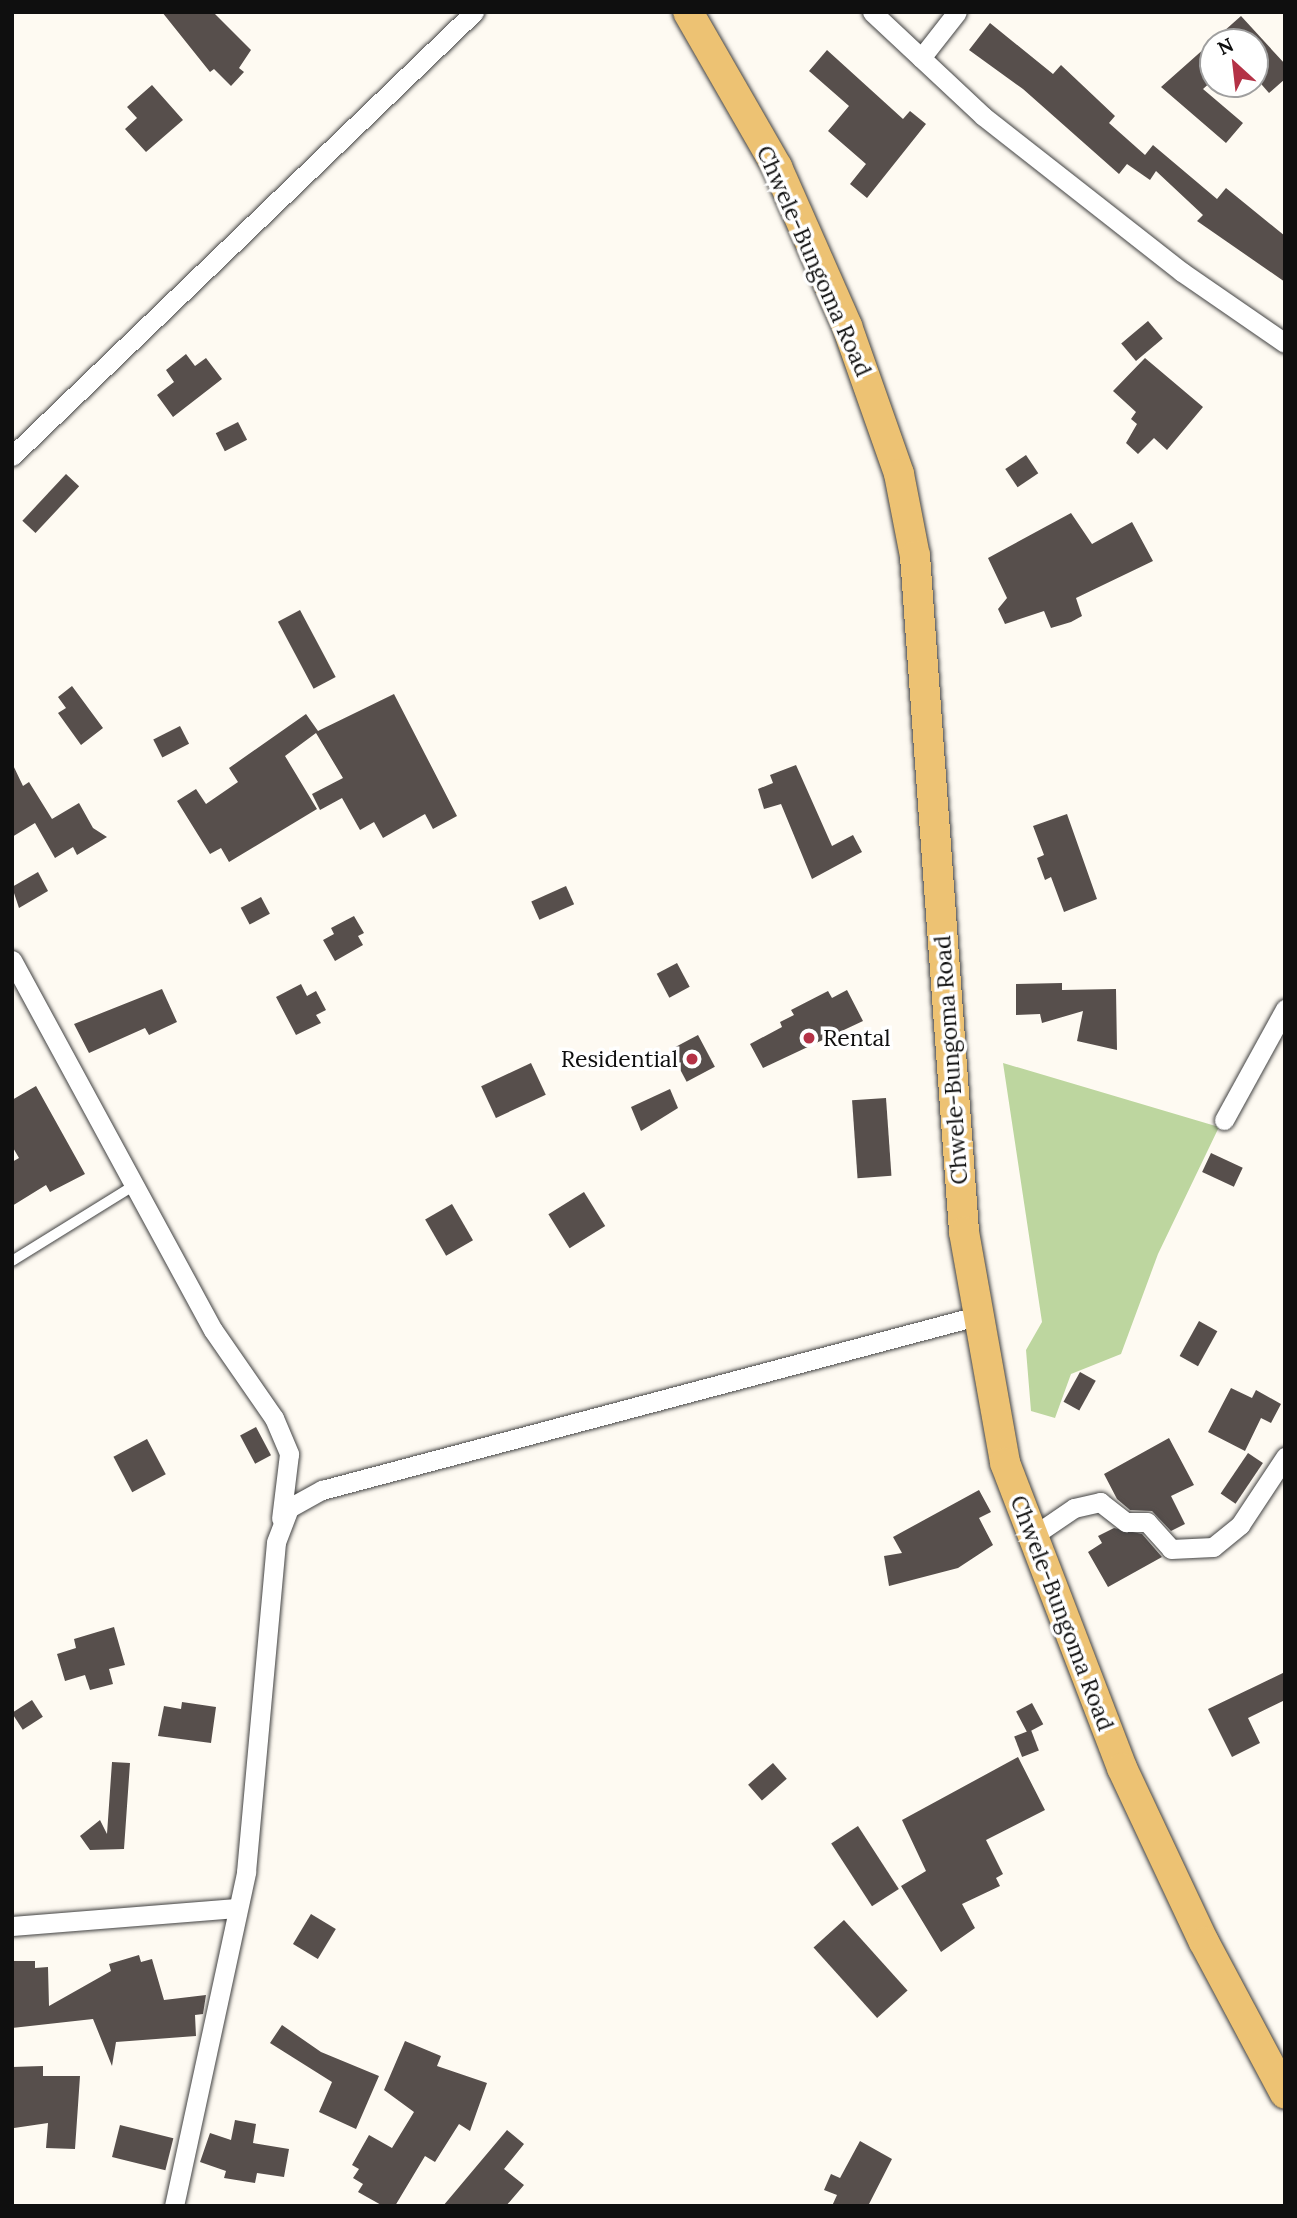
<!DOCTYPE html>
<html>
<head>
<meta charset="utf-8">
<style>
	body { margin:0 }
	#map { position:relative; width:1297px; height:2218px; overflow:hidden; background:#fefaf2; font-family:Lora,serif }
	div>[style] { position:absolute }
	.forest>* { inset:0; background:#bdd69f }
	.building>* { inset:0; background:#574f4c; transform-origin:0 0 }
	.roads { filter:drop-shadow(0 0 2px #424242) drop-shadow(0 0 2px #424242) }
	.lane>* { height:10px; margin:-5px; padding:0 5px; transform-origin:5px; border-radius:5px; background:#fff }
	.street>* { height:19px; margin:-9.5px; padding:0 9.5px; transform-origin:9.5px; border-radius:9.5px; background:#fff }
	.primary>* { height:30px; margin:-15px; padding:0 15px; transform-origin:15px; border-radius:15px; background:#edc273 }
	.dots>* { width:19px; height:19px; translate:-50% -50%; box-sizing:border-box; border:4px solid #fff; border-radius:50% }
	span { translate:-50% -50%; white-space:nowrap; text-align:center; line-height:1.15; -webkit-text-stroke:7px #fff; paint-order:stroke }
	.street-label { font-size:23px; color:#0f0f0f }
	.poi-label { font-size:23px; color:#0f0f0f }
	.left { translate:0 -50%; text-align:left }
	.right { translate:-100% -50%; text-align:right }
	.frame { position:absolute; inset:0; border:14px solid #0f0f0f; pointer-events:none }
	.north { position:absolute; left:1199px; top:28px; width:70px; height:70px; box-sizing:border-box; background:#fff; border:2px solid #9f9f9f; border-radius:50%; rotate:333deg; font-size:19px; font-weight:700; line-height:28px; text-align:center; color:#0f0f0f }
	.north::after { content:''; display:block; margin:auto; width:24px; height:32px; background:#b43246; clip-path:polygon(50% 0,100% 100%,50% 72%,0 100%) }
</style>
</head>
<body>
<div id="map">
	<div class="forest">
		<div style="clip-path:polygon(1003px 1063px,1219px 1127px,1158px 1254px,1121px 1354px,1071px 1374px,1055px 1418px,1031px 1411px,1026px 1350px,1042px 1322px)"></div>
	</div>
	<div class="building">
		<div style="clip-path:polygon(162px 12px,213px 12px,251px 50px,239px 68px,244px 72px,231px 86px,214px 69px,210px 72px)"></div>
		<div style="clip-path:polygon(1241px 16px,1285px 64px,1285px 79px,1269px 93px,1255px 77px,1255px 42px,1213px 42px,1213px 80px,1203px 89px,1243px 123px,1226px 143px,1161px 87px)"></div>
		<div style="clip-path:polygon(990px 23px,1053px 74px,1061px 65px,1115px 116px,1109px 123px,1145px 155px,1153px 145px,1217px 199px,1226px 188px,1285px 236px,1285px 282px,1197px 221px,1203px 215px,1156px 171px,1150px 180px,1127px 164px,1119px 174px,1023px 89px,969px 50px)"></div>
		<div style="clip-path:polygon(827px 50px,903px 119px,910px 111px,926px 124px,867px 198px,850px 184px,866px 164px,828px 131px,849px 106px,809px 71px)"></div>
		<div style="clip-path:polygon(152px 85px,183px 120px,146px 152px,125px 129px,137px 118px,127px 107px)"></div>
		<div style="left:1148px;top:321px;width:23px;height:35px;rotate:50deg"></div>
		<div style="clip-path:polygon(186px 354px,195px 366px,206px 358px,222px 379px,173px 417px,157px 395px,174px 382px,166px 370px)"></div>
		<div style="clip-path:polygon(1145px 358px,1203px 407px,1167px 450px,1154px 438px,1138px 454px,1126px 443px,1137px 424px,1131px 419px,1136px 412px,1113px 391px)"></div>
		<div style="left:238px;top:422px;width:20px;height:25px;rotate:63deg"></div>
		<div style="left:1026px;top:455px;width:22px;height:25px;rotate:56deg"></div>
		<div style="left:66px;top:474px;width:18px;height:64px;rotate:43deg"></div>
		<div style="clip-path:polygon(1071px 513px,1092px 544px,1132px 522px,1153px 561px,1076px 598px,1082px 616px,1071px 622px,1051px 628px,1044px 611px,1005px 624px,998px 609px,1007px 598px,988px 558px)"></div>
		<div style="left:300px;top:610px;width:76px;height:25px;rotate:62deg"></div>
		<div style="clip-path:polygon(72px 686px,103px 728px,81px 745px,58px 713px,66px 708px,58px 697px)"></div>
		<div style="clip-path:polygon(394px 694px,457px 816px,433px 829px,425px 814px,383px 838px,374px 822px,360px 830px,342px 798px,320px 810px,312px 794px,343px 778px,316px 733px,285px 756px,317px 809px,229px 862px,221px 848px,210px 854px,177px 801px,196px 789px,206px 804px,238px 782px,229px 768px,306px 714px,318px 731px)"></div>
		<div style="left:180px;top:726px;width:20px;height:30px;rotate:63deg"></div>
		<div style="clip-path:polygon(12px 763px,23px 786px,29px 782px,52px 819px,79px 803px,93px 828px,107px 837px,77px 855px,73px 847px,55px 858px,35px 823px,12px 837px)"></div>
		<div style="clip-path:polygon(796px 765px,832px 846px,853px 835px,862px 852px,812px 879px,781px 804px,764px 809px,758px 789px,773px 783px,770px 775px)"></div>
		<div style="clip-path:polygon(1067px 814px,1097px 899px,1064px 912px,1051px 877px,1045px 880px,1037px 858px,1044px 855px,1033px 826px)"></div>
		<div style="clip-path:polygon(38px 872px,48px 891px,19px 908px,12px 887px)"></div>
		<div style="left:566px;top:886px;width:20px;height:38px;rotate:66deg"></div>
		<div style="left:261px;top:897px;width:19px;height:23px;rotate:62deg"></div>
		<div style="clip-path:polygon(354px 916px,364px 933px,358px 936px,363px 945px,335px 961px,323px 940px,334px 934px,331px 928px)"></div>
		<div style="left:677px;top:963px;width:27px;height:23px;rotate:62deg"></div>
		<div style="clip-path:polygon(1062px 983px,1062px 990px,1116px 989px,1117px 1050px,1077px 1041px,1083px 1011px,1042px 1023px,1040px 1014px,1016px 1015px,1016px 984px)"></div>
		<div style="clip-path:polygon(301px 984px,307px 996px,316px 991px,326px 1010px,316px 1015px,321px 1023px,296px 1035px,276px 997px)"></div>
		<div style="clip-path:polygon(162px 989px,177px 1022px,149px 1035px,145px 1028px,89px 1053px,74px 1024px)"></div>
		<div style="clip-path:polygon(847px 990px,863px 1021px,763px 1068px,750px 1044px,782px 1027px,780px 1022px,794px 1015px,791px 1010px,828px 991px,832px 998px)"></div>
		<div style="left:698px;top:1035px;width:36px;height:32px;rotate:62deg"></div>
		<div style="left:531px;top:1063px;width:35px;height:55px;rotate:65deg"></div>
		<div style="clip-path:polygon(36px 1086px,85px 1174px,50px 1192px,46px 1185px,12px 1206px,12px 1162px,19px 1158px,12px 1146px,12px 1100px)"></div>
		<div style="clip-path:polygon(670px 1089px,678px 1108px,641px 1131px,631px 1107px)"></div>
		<div style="left:886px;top:1098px;width:78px;height:34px;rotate:86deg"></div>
		<div style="left:1211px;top:1153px;width:35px;height:21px;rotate:25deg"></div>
		<div style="left:584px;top:1192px;width:40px;height:42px;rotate:58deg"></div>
		<div style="left:452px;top:1204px;width:42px;height:31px;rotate:60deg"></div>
		<div style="left:1199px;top:1321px;width:21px;height:40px;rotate:29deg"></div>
		<div style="left:1080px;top:1372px;width:18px;height:34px;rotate:29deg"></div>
		<div style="clip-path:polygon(1231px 1388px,1252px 1398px,1256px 1390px,1281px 1404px,1271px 1423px,1261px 1418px,1245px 1451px,1208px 1432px)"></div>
		<div style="left:256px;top:1427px;width:32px;height:18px;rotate:62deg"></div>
		<div style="clip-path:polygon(1169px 1438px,1194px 1485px,1171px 1496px,1185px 1524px,1171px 1531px,1152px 1511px,1130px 1510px,1117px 1499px,1104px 1474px)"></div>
		<div style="left:147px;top:1439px;width:40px;height:38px;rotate:62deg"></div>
		<div style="left:1248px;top:1453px;width:18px;height:49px;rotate:34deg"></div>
		<div style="clip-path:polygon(979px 1490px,991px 1512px,979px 1518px,993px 1545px,958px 1568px,889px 1586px,884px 1556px,902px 1553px,893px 1537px)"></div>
		<div style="clip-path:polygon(1114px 1528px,1142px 1534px,1162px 1557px,1108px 1587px,1088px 1552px,1102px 1543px,1098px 1536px)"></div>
		<div style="clip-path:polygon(114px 1627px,125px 1665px,109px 1669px,113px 1684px,90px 1690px,85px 1675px,65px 1681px,57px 1654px,76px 1648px,74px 1639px)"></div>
		<div style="clip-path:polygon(1285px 1672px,1285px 1700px,1248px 1718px,1260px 1743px,1232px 1757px,1208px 1709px)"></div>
		<div style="left:32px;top:1700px;width:20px;height:24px;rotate:57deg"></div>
		<div style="clip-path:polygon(182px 1702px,216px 1707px,211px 1743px,158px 1736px,164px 1706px,181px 1709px)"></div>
		<div style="left:1032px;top:1703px;width:24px;height:18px;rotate:62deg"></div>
		<div style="left:1031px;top:1730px;width:22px;height:18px;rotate:69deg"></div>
		<div style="clip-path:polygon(1018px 1757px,1045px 1810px,986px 1840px,1003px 1874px,996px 1878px,1000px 1886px,962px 1904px,975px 1928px,941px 1952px,901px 1886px,926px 1871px,902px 1820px)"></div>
		<div style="clip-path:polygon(112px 1762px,130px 1763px,124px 1849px,90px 1850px,80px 1836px,100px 1820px,107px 1834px)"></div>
		<div style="left:773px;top:1763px;width:21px;height:33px;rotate:49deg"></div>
		<div style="left:858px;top:1826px;width:75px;height:32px;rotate:57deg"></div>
		<div style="left:311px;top:1914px;width:29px;height:35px;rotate:31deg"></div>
		<div style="left:844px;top:1920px;width:95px;height:41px;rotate:48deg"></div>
		<div style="clip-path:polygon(139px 1955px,141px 1962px,152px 1959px,164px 2000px,206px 1995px,203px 2014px,195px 2015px,196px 2036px,116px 2042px,112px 2066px,93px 2019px,12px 2028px,12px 1961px,35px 1961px,35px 1968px,48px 1967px,49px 2006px,111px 1971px,109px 1964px)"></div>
		<div style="clip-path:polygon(282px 2025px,321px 2052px,379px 2076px,356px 2129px,319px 2112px,332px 2082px,270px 2043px)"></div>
		<div style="clip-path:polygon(405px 2041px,441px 2056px,437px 2066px,487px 2083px,470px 2131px,459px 2124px,435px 2162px,425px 2156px,395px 2206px,383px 2206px,358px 2192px,363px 2184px,353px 2178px,359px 2169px,352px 2165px,369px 2135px,392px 2148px,414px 2112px,384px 2090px)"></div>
		<div style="clip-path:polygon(43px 2066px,43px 2076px,80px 2076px,75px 2149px,46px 2148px,48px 2123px,14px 2128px,12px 2067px)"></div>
		<div style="clip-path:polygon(235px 2120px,256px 2124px,253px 2143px,289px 2149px,284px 2177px,257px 2173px,255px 2183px,224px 2178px,226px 2171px,200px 2162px,210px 2133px,231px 2140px)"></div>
		<div style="left:120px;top:2125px;width:55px;height:33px;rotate:14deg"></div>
		<div style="clip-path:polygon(507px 2130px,524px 2144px,504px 2169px,524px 2185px,506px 2206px,443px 2206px)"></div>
		<div style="clip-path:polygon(860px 2141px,892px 2159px,868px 2206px,832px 2206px,837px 2195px,824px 2190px,831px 2174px,840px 2178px)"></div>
	</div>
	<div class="roads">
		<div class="lane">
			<div style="left:12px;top:1261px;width:142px;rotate:-31.8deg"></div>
		</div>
		<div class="street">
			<div style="left:872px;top:12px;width:152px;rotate:43.1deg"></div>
			<div style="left:983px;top:116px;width:253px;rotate:38.1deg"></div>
			<div style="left:1182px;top:272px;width:125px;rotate:34.6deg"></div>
			<div style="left:921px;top:58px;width:58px;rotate:-52deg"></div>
			<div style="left:12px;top:456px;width:641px;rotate:-43.86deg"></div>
			<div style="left:12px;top:960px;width:421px;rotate:61.5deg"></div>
			<div style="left:213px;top:1330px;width:107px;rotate:55.3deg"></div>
			<div style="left:274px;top:1418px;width:39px;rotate:67deg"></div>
			<div style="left:289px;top:1454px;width:65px;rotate:97deg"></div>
			<div style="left:1224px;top:1120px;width:127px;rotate:-61.2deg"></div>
			<div style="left:1030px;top:1538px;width:53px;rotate:-34.3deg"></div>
			<div style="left:1074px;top:1508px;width:27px;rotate:-13deg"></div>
			<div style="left:1100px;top:1502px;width:33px;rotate:38deg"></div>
			<div style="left:1126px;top:1522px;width:21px"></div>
			<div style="left:1147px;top:1522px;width:36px;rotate:48deg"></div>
			<div style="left:1171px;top:1549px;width:42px;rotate:-2.7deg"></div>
			<div style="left:1213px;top:1547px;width:35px;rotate:-39deg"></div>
			<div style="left:1240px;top:1525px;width:82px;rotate:-56.5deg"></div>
			<div style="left:12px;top:1926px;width:225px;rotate:-4.6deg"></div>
			<div style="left:174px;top:2206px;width:342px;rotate:-77.8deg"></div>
			<div style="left:246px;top:1872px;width:331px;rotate:-84.8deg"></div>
			<div style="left:276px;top:1542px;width:36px;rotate:-69deg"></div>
			<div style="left:289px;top:1508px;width:38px;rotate:-29deg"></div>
			<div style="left:322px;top:1490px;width:678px;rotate:-14.88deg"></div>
		</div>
		<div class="primary">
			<div style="left:688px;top:12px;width:179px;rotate:60.1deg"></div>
			<div style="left:777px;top:167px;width:174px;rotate:66.2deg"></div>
			<div style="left:847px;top:326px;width:157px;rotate:70.6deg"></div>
			<div style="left:899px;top:474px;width:84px;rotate:79deg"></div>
			<div style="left:915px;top:556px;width:678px;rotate:85.85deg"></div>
			<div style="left:964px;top:1232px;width:235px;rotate:79.9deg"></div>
			<div style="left:1005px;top:1463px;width:327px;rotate:69deg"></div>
			<div style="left:1122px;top:1768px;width:192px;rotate:64.8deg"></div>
			<div style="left:1204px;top:1942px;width:172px;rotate:61.9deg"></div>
		</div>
	</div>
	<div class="dots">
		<div style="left:809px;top:1038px;background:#b43246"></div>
		<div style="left:692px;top:1059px;background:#b43246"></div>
	</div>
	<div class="street-label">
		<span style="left:814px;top:261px;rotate:66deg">Chwele-Bungoma Road</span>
		<span style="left:951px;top:1060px;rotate:-94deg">Chwele-Bungoma Road</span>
		<span style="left:1062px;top:1613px;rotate:69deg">Chwele-Bungoma Road</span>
	</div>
	<div class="poi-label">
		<span class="left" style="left:823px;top:1038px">Rental</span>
		<span class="right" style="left:678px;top:1059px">Residential</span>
	</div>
	<div class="frame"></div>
	<div class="north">N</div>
</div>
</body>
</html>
